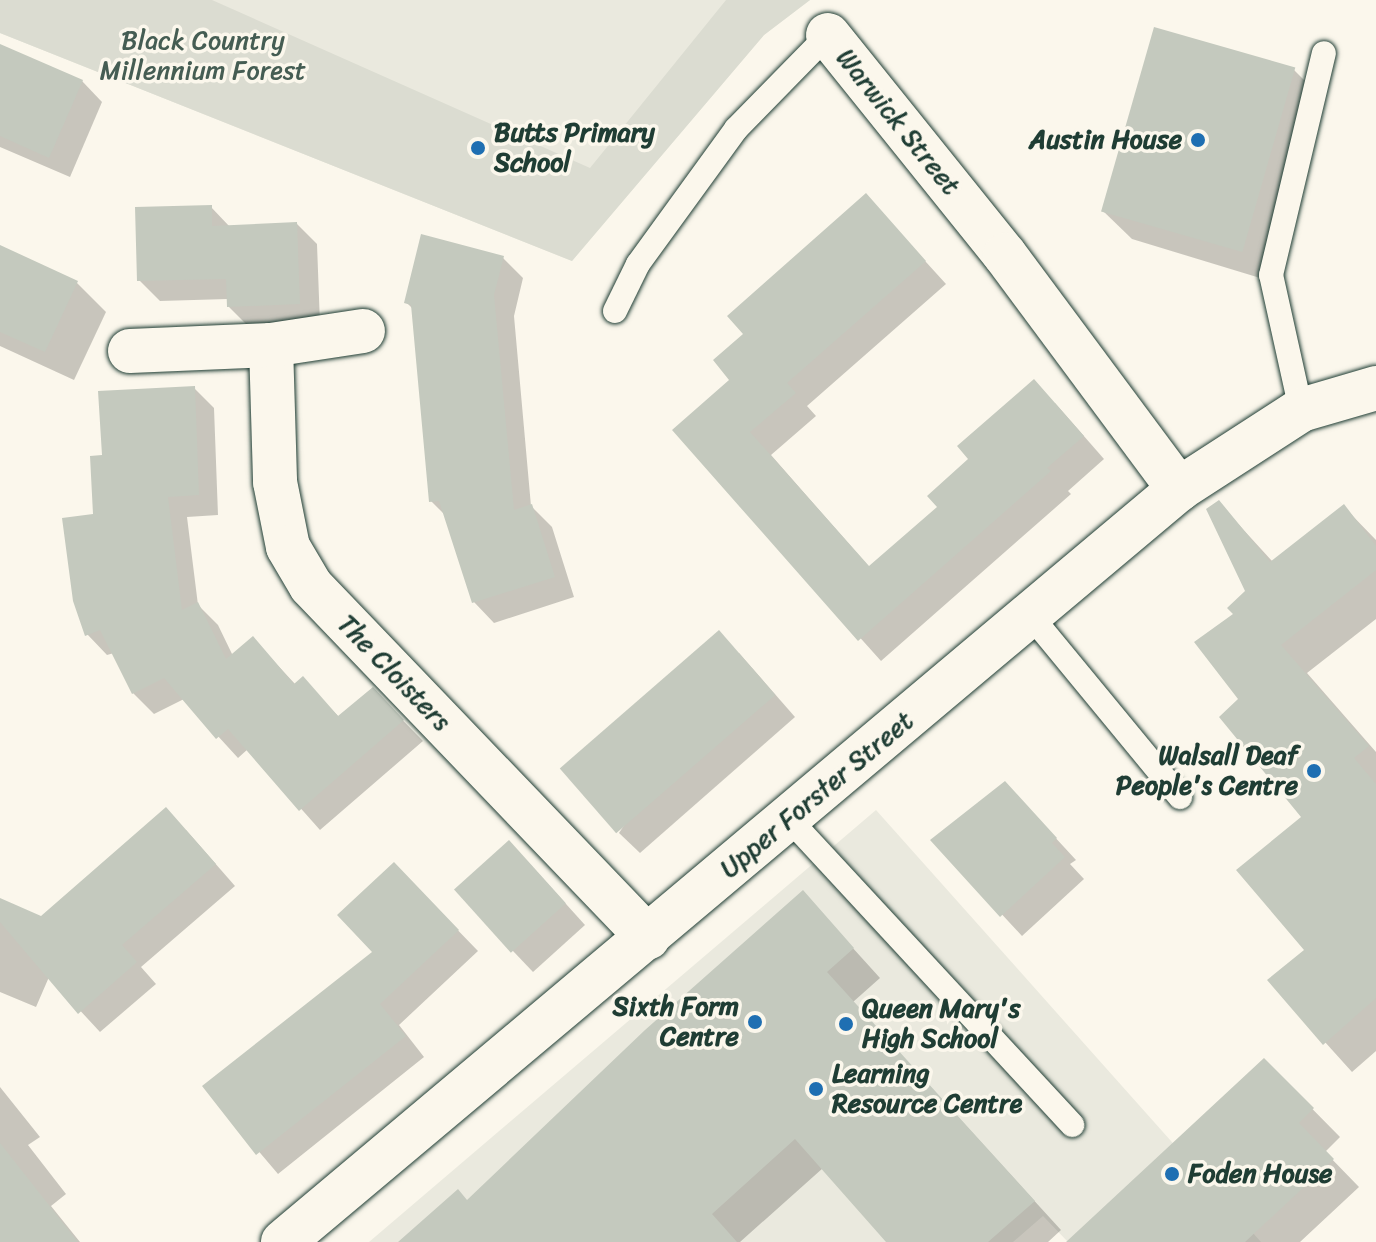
<!DOCTYPE html>
<html>
<head>
<meta charset="utf-8">
<style>
	body { margin:0 }
	#map { position:relative; width:1376px; height:1242px; overflow:hidden; background:#fbf7ec; font-family:Sriracha,sans-serif }
	div>[style] { position:absolute }
	.built>* { inset:0; background:#eae9de }
	.green>* { inset:0; background:#dbdcd1 }
	.shadow>* { inset:0; background:#0003 }
	.building>* { inset:0; background:#c4c9be; transform-origin:0 0 }
	.roads { filter:drop-shadow(0 0 2px #1f3d34) drop-shadow(0 0 2px #1f3d34) }
	.lane>* { height:24px; margin:-12px; padding:0 12px; transform-origin:12px; border-radius:12px; background:#fbf7ec }
	.street>* { height:44px; margin:-22px; padding:0 22px; transform-origin:22px; border-radius:22px; background:#fbf7ec }
	.dots>* { width:22px; height:22px; translate:-50% -50%; box-sizing:border-box; border:4px solid #fbf7ec; border-radius:50% }
	span { translate:-50% -50%; white-space:nowrap; text-align:center; line-height:1.15; -webkit-text-stroke:7px #fbf7ec; paint-order:stroke }
	.park-label { font-size:26px; color:#455d53 }
	.street-label { font-size:26px; color:#1f3d34 }
	.poi-label { font-size:26px; color:#1f3d34; font-weight:700 }
	.left { translate:0 -50%; text-align:left }
	.right { translate:-100% -50%; text-align:right }
</style>
</head>
<body>
<div id="map">
	<div class="built">
		<div style="clip-path:polygon(0 0,810px 0,764px 35px,572px 261px,0 33px)"></div>
		<div style="clip-path:polygon(876px 810px,1261px 1242px,1068px 1242px,1043px 1216px,1013px 1242px,369px 1242px)"></div>
	</div>
	<div class="green">
		<div style="clip-path:polygon(0 0,212px 0,590px 168px,726px 0,810px 0,764px 35px,572px 261px,0 33px)"></div>
	</div>
	<div class="shadow">
		<div style="clip-path:polygon(0 46px,82px 81px,102px 102px,70px 177px,0 147px)"></div>
		<div style="clip-path:polygon(1294px 70px,1323px 99px,1270px 281px,1132px 239px,1102px 210px)"></div>
		<div style="clip-path:polygon(866px 196px,946px 284px,807px 406px,816px 416px,771px 455px,870px 568px,940px 507px,971px 459px,1055px 403px,1104px 459px,1068px 491px,1071px 494px,881px 661px,675px 431px,732px 380px,746px 334px)"></div>
		<div style="clip-path:polygon(211px 207px,230px 227px,297px 224px,317px 244px,320px 324px,249px 327px,229px 307px,228px 299px,160px 301px,139px 280px)"></div>
		<div style="clip-path:polygon(0 247px,77px 283px,106px 312px,74px 380px,0 346px)"></div>
		<div style="clip-path:polygon(503px 258px,523px 278px,514px 316px,531px 506px,552px 527px,574px 597px,494px 623px,474px 602px,446px 516px,431px 501px,414px 310px,406px 302px)"></div>
		<div style="clip-path:polygon(194px 388px,214px 408px,218px 515px,187px 517px,198px 605px,218px 625px,233px 656px,253px 639px,296px 685px,303px 679px,339px 717px,372px 689px,423px 741px,320px 830px,248px 749px,238px 758px,184px 699px,154px 714px,133px 693px,114px 653px,107px 655px,87px 634px,104px 457px)"></div>
		<div style="clip-path:polygon(1219px 503px,1273px 562px,1344px 507px,1376px 540px,1376px 619px,1307px 673px,1376px 752px,1376px 1051px,1352px 1072px,1269px 980px,1307px 950px,1304px 818px,1241px 699px,1236px 615px,1248px 592px)"></div>
		<div style="clip-path:polygon(739px 653px,795px 717px,640px 853px,619px 833px)"></div>
		<div style="clip-path:polygon(1005px 783px,1076px 860px,1070px 864px,1084px 879px,1022px 936px,933px 840px)"></div>
		<div style="clip-path:polygon(186px 830px,235px 886px,141px 967px,156px 984px,100px 1032px,49px 977px,36px 1007px,0 992px,0 900px,41px 918px)"></div>
		<div style="clip-path:polygon(529px 863px,585px 925px,533px 972px,456px 891px)"></div>
		<div style="clip-path:polygon(414px 885px,478px 951px,399px 1025px,424px 1057px,278px 1174px,204px 1087px,375px 952px)"></div>
		<div style="clip-path:polygon(803px 893px,880px 978px,853px 1002px,1061px 1230px,1048px 1242px,888px 1242px,823px 1168px,740px 1242px,401px 1242px,468px 1203px)"></div>
		<div style="clip-path:polygon(1264px 1060px,1340px 1137px,1325px 1152px,1359px 1187px,1300px 1242px,1083px 1242px)"></div>
		<div style="clip-path:polygon(0 1087px,40px 1137px,28px 1145px,66px 1194px,51px 1206px,80px 1242px,0 1242px)"></div>
	</div>
	<div class="building">
		<div style="left:1154px;top:27px;width:147px;height:192px;rotate:16deg"></div>
		<div style="clip-path:polygon(0 44px,83px 80px,49px 158px,0 136px)"></div>
		<div style="clip-path:polygon(866px 193px,926px 261px,787px 383px,796px 393px,750px 432px,869px 566px,937px 507px,927px 496px,968px 459px,957px 446px,1034px 379px,1084px 436px,1047px 468px,1051px 471px,858px 641px,672px 430px,729px 380px,713px 360px,743px 334px,727px 316px)"></div>
		<div style="clip-path:polygon(212px 205px,212px 226px,297px 222px,300px 304px,227px 307px,226px 279px,137px 281px,135px 207px)"></div>
		<div style="clip-path:polygon(421px 234px,504px 256px,494px 295px,514px 510px,532px 504px,555px 577px,472px 603px,439px 501px,429px 502px,411px 305px,404px 303px)"></div>
		<div style="clip-path:polygon(0 245px,78px 281px,45px 352px,0 332px)"></div>
		<div style="clip-path:polygon(195px 386px,199px 495px,168px 497px,182px 610px,198px 602px,226px 659px,253px 636px,294px 684px,303px 676px,338px 716px,373px 687px,404px 720px,299px 811px,228px 729px,216px 739px,164px 678px,132px 694px,100px 630px,85px 636px,73px 601px,62px 518px,93px 514px,90px 456px,102px 455px,98px 391px)"></div>
		<div style="clip-path:polygon(1219px 500px,1270px 562px,1344px 504px,1376px 546px,1376px 570px,1281px 645px,1369px 746px,1354px 758px,1376px 784px,1376px 998px,1323px 1045px,1267px 980px,1304px 950px,1236px 870px,1301px 817px,1219px 717px,1238px 699px,1194px 642px,1233px 614px,1227px 608px,1245px 591px,1206px 509px)"></div>
		<div style="left:719px;top:630px;width:86px;height:211px;rotate:49deg"></div>
		<div style="clip-path:polygon(1005px 781px,1057px 838px,1052px 843px,1065px 857px,1000px 917px,930px 840px)"></div>
		<div style="clip-path:polygon(166px 807px,216px 864px,122px 945px,137px 962px,78px 1014px,0 922px,0 898px,41px 916px)"></div>
		<div style="left:509px;top:840px;width:85px;height:74px;rotate:48deg"></div>
		<div style="clip-path:polygon(394px 862px,459px 930px,380px 1004px,406px 1036px,256px 1155px,202px 1086px,372px 952px,337px 915px)"></div>
		<div style="clip-path:polygon(803px 890px,854px 948px,827px 972px,1035px 1201px,988px 1242px,886px 1242px,795px 1139px,712px 1214px,737px 1242px,398px 1242px,458px 1189px,467px 1200px,645px 1030px)"></div>
		<div style="clip-path:polygon(1264px 1058px,1314px 1108px,1299px 1123px,1334px 1159px,1245px 1242px,1066px 1242px)"></div>
		<div style="clip-path:polygon(0 1143px,78px 1242px,0 1242px)"></div>
	</div>
	<div class="roads">
		<div class="lane">
			<div style="left:615px;top:311px;width:52px;rotate:-63.9deg"></div>
			<div style="left:638px;top:264px;width:167px;rotate:-54deg"></div>
			<div style="left:736px;top:129px;width:132px;rotate:-45.6deg"></div>
			<div style="left:1301px;top:410px;width:138px;rotate:-102.5deg"></div>
			<div style="left:1271px;top:275px;width:228px;rotate:-76.6deg"></div>
			<div style="left:1030px;top:615px;width:236px;rotate:50.5deg"></div>
			<div style="left:789px;top:819px;width:417px;rotate:47.2deg"></div>
		</div>
		<div class="street">
			<div style="left:828px;top:35px;width:282px;rotate:51.2deg"></div>
			<div style="left:1005px;top:255px;width:292px;rotate:53.4deg"></div>
			<div style="left:271px;top:345px;width:137px;rotate:88.3deg"></div>
			<div style="left:275px;top:482px;width:66px;rotate:78.7deg"></div>
			<div style="left:288px;top:547px;width:45px;rotate:59.5deg"></div>
			<div style="left:311px;top:586px;width:487px;rotate:46.2deg"></div>
			<div style="left:130px;top:351px;width:141px;rotate:-2.4deg"></div>
			<div style="left:271px;top:345px;width:93px;rotate:-8.7deg"></div>
			<div style="left:283px;top:1242px;width:1170px;rotate:-40.04deg"></div>
			<div style="left:1179px;top:489px;width:145px;rotate:-32.9deg"></div>
			<div style="left:1301px;top:410px;width:78px;rotate:-16.3deg"></div>
		</div>
	</div>
	<div class="dots">
		<div style="left:1198px;top:140px;background:#1f6fb2"></div>
		<div style="left:478px;top:148px;background:#1f6fb2"></div>
		<div style="left:1314px;top:771px;background:#1f6fb2"></div>
		<div style="left:755px;top:1022px;background:#1f6fb2"></div>
		<div style="left:846px;top:1024px;background:#1f6fb2"></div>
		<div style="left:816px;top:1089px;background:#1f6fb2"></div>
		<div style="left:1172px;top:1174px;background:#1f6fb2"></div>
	</div>
	<div class="park-label">
		<span style="left:203px;top:56px">Black Country<br>Millennium Forest</span>
	</div>
	<div class="street-label">
		<span style="left:898px;top:122px;rotate:51deg">Warwick Street</span>
		<span style="left:394px;top:673px;rotate:46deg">The Cloisters</span>
		<span style="left:817px;top:795px;rotate:-40deg">Upper Forster Street</span>
	</div>
	<div class="poi-label">
		<span class="left" style="left:494px;top:148px">Butts Primary<br>School</span>
		<span class="right" style="left:1182px;top:140px">Austin House</span>
		<span class="right" style="left:1298px;top:771px">Walsall Deaf<br>People's Centre</span>
		<span class="right" style="left:739px;top:1022px">Sixth Form<br>Centre</span>
		<span class="left" style="left:862px;top:1024px">Queen Mary's<br>High School</span>
		<span class="left" style="left:832px;top:1089px">Learning<br>Resource Centre</span>
		<span class="left" style="left:1188px;top:1174px">Foden House</span>
	</div>
</div>
</body>
</html>
